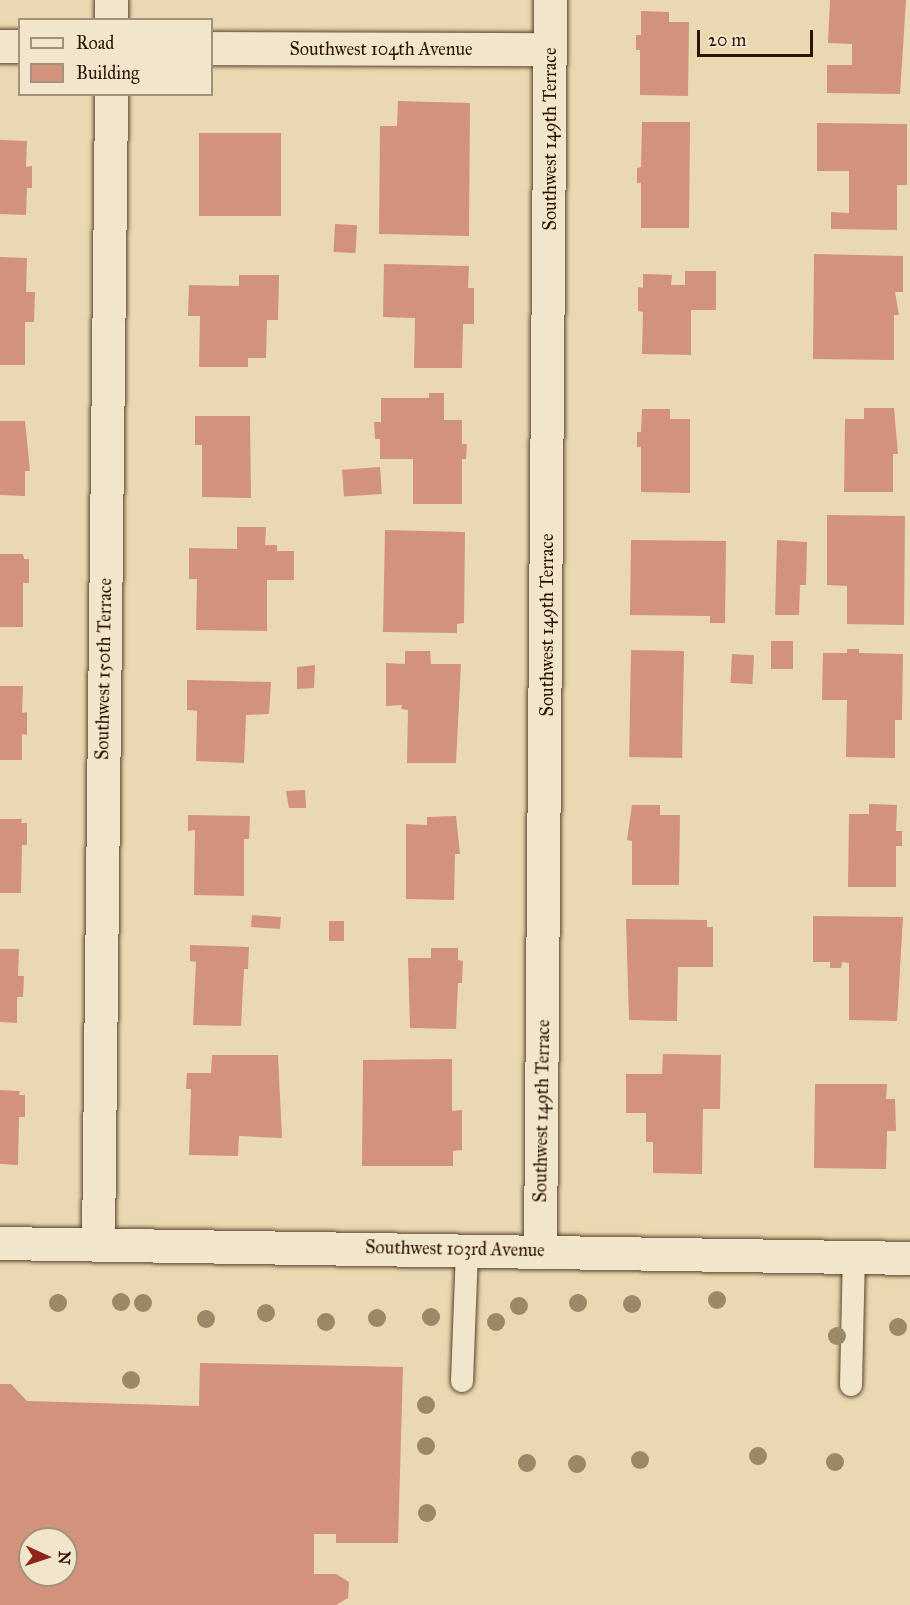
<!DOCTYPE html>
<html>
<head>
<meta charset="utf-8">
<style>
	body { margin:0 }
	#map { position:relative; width:910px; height:1605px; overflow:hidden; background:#ead9b0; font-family:"IM FELL Great Primer",serif }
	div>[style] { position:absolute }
	.building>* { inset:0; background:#d2927c; transform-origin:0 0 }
	.roads { filter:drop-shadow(0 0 2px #5d4330) drop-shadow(0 0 2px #5d4330) }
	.service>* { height:22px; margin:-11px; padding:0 11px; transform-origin:11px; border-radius:11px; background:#f1e6cc }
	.minor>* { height:33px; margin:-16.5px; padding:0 16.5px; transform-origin:16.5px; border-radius:16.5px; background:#f1e6cc }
	.trees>* { width:18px; height:18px; margin:-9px; border-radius:50%; background:#9a8867 }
	span { translate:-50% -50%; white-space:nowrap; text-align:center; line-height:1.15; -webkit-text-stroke:6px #f1e6cc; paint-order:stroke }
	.street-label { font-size:18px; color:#2e1105 }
	.legend { position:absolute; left:18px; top:18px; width:195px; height:78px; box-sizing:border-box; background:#f1e6cc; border:2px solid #a3917c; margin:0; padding:8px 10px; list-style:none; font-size:18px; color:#2e1105 }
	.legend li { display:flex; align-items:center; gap:12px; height:30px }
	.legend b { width:30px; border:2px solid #a3917c }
	.north { position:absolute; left:18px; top:1527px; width:60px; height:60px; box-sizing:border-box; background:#f1e6cc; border:2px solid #a3917c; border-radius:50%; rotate:93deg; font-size:16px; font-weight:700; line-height:24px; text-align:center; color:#2e1105 }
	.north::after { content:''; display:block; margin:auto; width:21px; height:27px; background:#8f2418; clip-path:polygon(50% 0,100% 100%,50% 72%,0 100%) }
	.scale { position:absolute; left:697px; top:30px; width:116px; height:27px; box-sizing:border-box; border:3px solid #2e1105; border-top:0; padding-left:8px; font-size:18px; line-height:21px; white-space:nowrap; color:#2e1105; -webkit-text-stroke:4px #f1e6cc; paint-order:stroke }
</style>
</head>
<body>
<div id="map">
	<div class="building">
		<div style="clip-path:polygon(830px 0,906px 0,900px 94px,827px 93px,827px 65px,852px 65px,852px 44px,828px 43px)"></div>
		<div style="clip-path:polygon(641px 11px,669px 12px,669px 22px,689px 22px,688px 96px,640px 95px,640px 50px,636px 50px,636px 35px,641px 35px)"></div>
		<div style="clip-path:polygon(398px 101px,470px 103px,469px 236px,379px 234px,380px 126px,397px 126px)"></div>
		<div style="clip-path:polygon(642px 122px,690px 122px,689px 228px,641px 228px,641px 183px,637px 183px,637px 168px,641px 167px)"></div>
		<div style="clip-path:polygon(817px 123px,907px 124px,907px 185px,897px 185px,897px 230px,831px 229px,831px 212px,849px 213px,849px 171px,817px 171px)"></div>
		<div style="left:199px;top:133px;width:82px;height:83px"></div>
		<div style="clip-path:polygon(0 140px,27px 141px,26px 167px,32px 166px,32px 188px,27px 188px,26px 215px,0 214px)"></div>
		<div style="left:335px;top:224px;width:22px;height:28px;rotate:3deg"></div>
		<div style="clip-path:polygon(814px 254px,903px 256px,903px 292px,895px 292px,899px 315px,894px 315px,894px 360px,813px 359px)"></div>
		<div style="clip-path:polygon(0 257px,27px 258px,26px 292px,35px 292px,34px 322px,25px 322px,25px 365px,0 365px)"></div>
		<div style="clip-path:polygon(384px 264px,469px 266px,468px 288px,474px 288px,474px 324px,463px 324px,462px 368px,414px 368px,415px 318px,383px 317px)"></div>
		<div style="clip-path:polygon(685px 271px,716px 271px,716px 310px,691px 310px,691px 355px,642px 354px,643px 312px,638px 311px,638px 287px,643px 288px,643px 274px,672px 275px,671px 285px,685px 285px)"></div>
		<div style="clip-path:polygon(239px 275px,279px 275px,278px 320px,267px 320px,266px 358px,248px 358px,248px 367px,199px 367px,200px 316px,188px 316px,189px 285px,239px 286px)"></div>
		<div style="clip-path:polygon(429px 393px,444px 393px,444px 420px,462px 420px,462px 444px,467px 444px,466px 459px,462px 459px,462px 504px,413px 504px,413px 459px,380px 459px,380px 439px,375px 439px,374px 422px,381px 422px,381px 398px,429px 398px)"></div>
		<div style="clip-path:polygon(864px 408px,894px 408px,898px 454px,893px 454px,893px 492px,844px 492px,845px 419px,864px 419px)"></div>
		<div style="clip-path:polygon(642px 409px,670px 409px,670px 419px,690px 419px,690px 493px,641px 492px,641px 447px,637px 447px,637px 432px,641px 432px)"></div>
		<div style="clip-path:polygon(195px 416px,250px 416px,251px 498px,202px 497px,202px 445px,195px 445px)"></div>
		<div style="clip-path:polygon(0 421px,25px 421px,30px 471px,25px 471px,25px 496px,0 495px)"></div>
		<div style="left:380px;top:467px;width:27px;height:38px;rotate:86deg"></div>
		<div style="clip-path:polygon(827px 515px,905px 516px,904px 625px,847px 624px,847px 586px,827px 585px)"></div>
		<div style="clip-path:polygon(237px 527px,266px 527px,265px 545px,277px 545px,277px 551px,294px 551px,294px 580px,267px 580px,267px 631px,196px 630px,197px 579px,189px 579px,189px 548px,237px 549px)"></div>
		<div style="clip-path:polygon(385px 530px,465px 532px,464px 623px,457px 624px,457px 633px,383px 632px)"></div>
		<div style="clip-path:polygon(631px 540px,726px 541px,725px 623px,710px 623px,710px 616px,630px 615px)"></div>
		<div style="clip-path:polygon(777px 540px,807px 542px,806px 585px,800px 585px,799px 615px,775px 615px)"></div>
		<div style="clip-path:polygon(0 554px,23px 554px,24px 559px,29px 559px,29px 583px,23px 583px,23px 627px,0 627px)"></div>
		<div style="left:771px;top:641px;width:22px;height:28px"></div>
		<div style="clip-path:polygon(847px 649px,859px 649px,859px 653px,903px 654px,902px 720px,895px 720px,895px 758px,846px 757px,847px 700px,822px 700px,823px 653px,847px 653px)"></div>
		<div style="left:631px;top:650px;width:53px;height:107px;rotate:1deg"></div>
		<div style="clip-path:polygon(405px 651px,430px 651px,431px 664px,461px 664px,456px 763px,407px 763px,408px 710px,401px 709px,402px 705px,386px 706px,386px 663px,405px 664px)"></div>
		<div style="left:732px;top:654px;width:22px;height:29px;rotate:3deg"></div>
		<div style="clip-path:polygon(315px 665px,314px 688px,297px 689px,297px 667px)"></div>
		<div style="clip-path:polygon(187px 680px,271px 682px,269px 714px,246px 715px,244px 763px,196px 761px,197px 711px,187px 710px)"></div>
		<div style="clip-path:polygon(0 686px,23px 686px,22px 713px,27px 712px,27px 735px,22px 734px,22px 760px,0 760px)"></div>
		<div style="clip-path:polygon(305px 790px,306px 808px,289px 808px,286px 791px)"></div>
		<div style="clip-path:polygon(869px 804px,897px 805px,896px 831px,902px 831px,902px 846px,896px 846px,896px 887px,848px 887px,849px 814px,869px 814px)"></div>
		<div style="clip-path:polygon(632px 805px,660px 805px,660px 815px,680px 815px,679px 885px,632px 885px,632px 841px,627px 840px)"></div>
		<div style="clip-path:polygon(188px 815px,250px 816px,249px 839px,244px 839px,244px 896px,194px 895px,195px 830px,188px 831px)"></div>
		<div style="clip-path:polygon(456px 816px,460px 854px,455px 854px,454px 900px,406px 899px,406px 824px,427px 825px,427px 817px)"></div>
		<div style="clip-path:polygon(0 819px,22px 819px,21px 823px,27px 823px,27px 845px,22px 845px,21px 893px,0 893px)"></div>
		<div style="left:252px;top:915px;width:29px;height:12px;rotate:4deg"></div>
		<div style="clip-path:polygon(813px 916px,903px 917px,897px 1021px,849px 1020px,849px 963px,842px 962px,841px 968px,830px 968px,830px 962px,813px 962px)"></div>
		<div style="clip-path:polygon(626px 919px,707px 920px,707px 927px,713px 927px,713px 967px,678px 967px,677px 1021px,629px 1020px)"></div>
		<div style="left:329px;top:921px;width:15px;height:20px"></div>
		<div style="clip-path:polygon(190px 945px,249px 947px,248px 969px,244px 969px,241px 1026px,193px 1025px,196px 962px,190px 961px)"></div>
		<div style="clip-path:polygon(431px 948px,458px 948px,458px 960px,463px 961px,462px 983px,458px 983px,456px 1029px,410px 1028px,408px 958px,431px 958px)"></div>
		<div style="clip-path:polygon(0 949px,19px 949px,18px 976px,24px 976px,23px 997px,17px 997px,17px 1023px,0 1022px)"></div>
		<div style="clip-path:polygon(663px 1054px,721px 1055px,720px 1109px,703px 1109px,702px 1174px,653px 1173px,653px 1142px,646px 1142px,646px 1113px,626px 1113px,626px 1074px,662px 1074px)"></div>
		<div style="clip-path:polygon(212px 1055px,278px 1055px,282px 1138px,239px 1136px,238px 1156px,189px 1155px,191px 1089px,186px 1089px,187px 1073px,211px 1073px)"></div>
		<div style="clip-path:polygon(452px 1059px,452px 1111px,462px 1110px,462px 1150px,453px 1151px,453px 1166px,362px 1166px,363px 1060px)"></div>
		<div style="clip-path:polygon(815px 1084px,887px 1084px,886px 1099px,895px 1099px,896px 1131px,887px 1131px,886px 1169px,814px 1168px)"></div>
		<div style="clip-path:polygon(0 1090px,20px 1091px,19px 1095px,25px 1095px,25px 1117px,19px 1117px,18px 1165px,0 1164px)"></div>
		<div style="clip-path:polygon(evenodd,200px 1363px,403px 1367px,398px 1543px,336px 1543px,336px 1534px,314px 1534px,314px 1574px,336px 1574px,349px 1582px,348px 1598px,336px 1605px,0 1605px,0 1384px,11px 1384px,27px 1401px,199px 1406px,200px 1363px,30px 1539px,66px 1539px,66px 1575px,30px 1575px,30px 1539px)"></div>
	</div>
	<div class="roads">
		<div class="service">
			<div style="left:462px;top:1381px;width:132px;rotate:-87.8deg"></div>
			<div style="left:851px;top:1385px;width:128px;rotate:-88.7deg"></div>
		</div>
		<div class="minor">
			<div style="left:111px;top:0;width:20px;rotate:90deg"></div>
			<div style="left:0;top:46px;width:20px"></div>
			<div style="left:212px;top:48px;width:338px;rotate:0.2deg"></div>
			<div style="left:0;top:1243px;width:910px;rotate:0.94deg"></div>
			<div style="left:98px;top:1244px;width:1150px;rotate:-89.35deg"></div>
			<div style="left:540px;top:1250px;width:1250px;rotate:-89.54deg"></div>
		</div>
	</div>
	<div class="trees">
		<div style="left:717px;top:1300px"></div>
		<div style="left:121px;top:1302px"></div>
		<div style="left:58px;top:1303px"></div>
		<div style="left:143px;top:1303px"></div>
		<div style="left:578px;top:1303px"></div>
		<div style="left:632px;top:1304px"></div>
		<div style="left:519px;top:1306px"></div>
		<div style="left:266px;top:1313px"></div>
		<div style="left:431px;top:1317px"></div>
		<div style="left:377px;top:1318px"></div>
		<div style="left:206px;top:1319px"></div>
		<div style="left:326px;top:1322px"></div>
		<div style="left:496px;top:1322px"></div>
		<div style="left:898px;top:1327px"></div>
		<div style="left:837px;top:1336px"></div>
		<div style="left:131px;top:1380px"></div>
		<div style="left:426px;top:1405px"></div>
		<div style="left:426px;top:1446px"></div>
		<div style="left:758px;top:1456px"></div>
		<div style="left:640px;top:1460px"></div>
		<div style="left:835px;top:1462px"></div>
		<div style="left:527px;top:1463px"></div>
		<div style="left:577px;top:1464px"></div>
		<div style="left:427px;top:1513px"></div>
	</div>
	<div class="street-label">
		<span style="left:381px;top:49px">Southwest 104th Avenue</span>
		<span style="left:550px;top:139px;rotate:-90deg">Southwest 149th Terrace</span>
		<span style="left:547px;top:625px;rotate:-90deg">Southwest 149th Terrace</span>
		<span style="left:104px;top:669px;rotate:-89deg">Southwest 150th Terrace</span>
		<span style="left:542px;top:1111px;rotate:-89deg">Southwest 149th Terrace</span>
		<span style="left:455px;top:1249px;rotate:1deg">Southwest 103rd Avenue</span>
	</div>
	<ul class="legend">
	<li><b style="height:8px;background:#f1e6cc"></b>Road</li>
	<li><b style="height:16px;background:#d2927c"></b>Building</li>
	</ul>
	<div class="north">N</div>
	<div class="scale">20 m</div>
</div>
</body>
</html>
